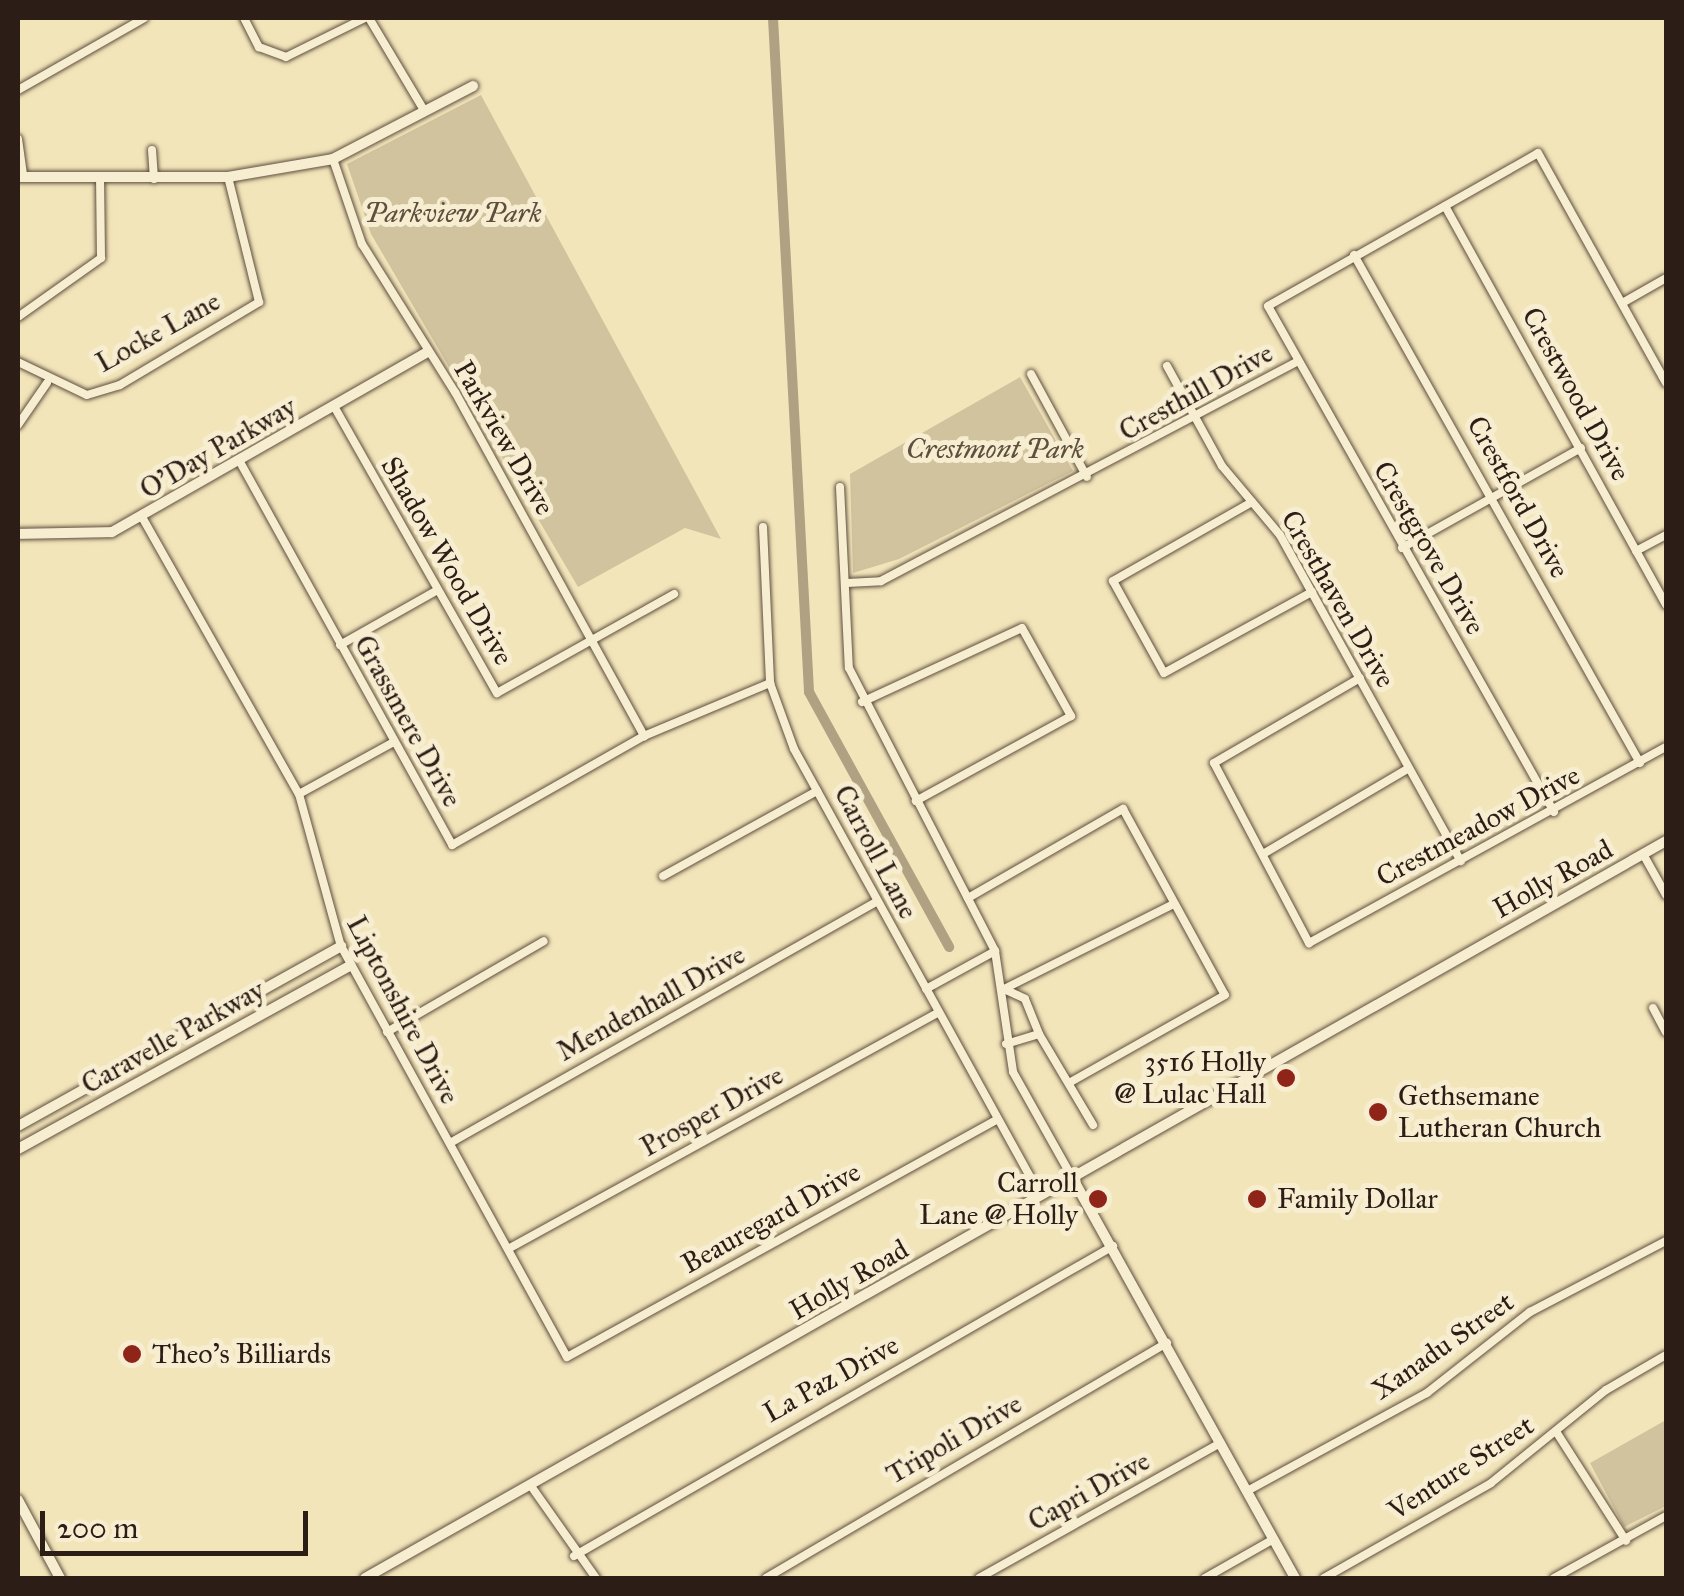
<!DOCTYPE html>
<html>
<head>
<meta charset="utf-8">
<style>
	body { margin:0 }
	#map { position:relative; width:1684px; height:1596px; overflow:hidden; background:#f3e5ba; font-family:"IM FELL Great Primer",serif }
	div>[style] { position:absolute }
	.green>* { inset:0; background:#d1c39e }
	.canal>* { height:10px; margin:-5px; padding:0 5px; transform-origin:5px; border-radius:5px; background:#afa182 }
	.roads { filter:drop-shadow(0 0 2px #5e4f3f) drop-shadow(0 0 2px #5e4f3f) }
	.street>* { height:8px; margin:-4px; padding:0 4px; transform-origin:4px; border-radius:4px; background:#f7eed2 }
	.secondary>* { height:10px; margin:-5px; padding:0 5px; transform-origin:5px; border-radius:5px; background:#f7eed2 }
	.dots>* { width:28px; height:28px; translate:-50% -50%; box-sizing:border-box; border:5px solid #f7eed2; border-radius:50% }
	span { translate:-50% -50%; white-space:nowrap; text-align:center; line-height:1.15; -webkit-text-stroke:10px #f7eed2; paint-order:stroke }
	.park-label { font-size:28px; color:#5e4f3f; font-style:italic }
	.street-label { font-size:28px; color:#2c1d16 }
	.poi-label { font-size:28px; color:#2c1d16 }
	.right { translate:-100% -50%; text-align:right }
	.left { translate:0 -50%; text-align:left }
	.frame { position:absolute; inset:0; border:20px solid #2c1d16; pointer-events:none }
	.scale { position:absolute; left:40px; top:1511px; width:268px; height:45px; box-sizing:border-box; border:5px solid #2c1d16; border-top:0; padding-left:12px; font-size:30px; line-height:35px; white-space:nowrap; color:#2c1d16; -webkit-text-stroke:8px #f7eed2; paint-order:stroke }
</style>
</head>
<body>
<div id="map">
	<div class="green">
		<div style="clip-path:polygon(481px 95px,721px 539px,685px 528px,578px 587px,371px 234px,347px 164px)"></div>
		<div style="clip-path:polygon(1020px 377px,1073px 471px,899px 559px,853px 573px,850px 474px)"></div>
		<div style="clip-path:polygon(1666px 1420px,1666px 1506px,1624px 1527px,1590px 1463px)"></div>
	</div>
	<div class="canal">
		<div style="left:773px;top:18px;width:675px;rotate:86.94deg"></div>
		<div style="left:809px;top:692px;width:291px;rotate:61.2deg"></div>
	</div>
	<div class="roads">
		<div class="street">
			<div style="left:244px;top:18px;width:33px;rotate:63deg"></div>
			<div style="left:259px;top:47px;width:29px;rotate:20deg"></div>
			<div style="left:286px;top:57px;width:88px;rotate:-26.3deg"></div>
			<div style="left:369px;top:18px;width:109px;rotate:59.2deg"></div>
			<div style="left:18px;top:90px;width:145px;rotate:-29.7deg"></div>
			<div style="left:18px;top:139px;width:37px;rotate:82deg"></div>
			<div style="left:152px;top:150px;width:29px;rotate:86deg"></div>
			<div style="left:333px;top:159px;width:90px;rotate:71.2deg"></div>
			<div style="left:362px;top:244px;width:175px;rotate:57.9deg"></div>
			<div style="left:455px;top:392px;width:393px;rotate:61.2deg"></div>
			<div style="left:1445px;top:206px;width:456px;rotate:61deg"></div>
			<div style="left:1354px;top:255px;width:583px;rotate:60.62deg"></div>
			<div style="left:1624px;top:302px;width:48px;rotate:-29.7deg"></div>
			<div style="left:18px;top:317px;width:102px;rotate:-35.4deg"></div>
			<div style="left:101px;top:258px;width:82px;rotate:-90.7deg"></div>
			<div style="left:18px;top:362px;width:76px;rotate:25.6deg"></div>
			<div style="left:87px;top:395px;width:34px;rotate:-17deg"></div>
			<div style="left:120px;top:385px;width:162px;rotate:-30.8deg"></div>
			<div style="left:259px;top:302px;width:129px;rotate:-103.9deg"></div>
			<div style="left:1167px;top:366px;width:114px;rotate:61.2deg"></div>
			<div style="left:1222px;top:466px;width:90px;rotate:50deg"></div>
			<div style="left:1280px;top:535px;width:373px;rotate:61deg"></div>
			<div style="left:1031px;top:374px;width:117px;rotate:61.5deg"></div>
			<div style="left:335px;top:408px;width:328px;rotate:60.4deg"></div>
			<div style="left:497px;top:693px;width:203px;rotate:-29.2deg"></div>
			<div style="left:18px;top:425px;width:51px;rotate:-55.4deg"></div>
			<div style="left:240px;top:462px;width:438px;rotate:61deg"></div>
			<div style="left:452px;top:845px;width:221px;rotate:-29.6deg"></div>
			<div style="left:644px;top:736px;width:137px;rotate:-22.8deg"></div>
			<div style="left:840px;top:487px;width:181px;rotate:87.2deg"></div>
			<div style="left:849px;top:668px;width:318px;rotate:62.7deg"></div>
			<div style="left:995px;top:951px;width:122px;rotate:81.5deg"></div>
			<div style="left:1013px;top:1072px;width:123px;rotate:60.7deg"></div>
			<div style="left:1252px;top:502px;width:160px;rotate:150.4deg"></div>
			<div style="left:1113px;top:581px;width:105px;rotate:61deg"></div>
			<div style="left:1164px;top:673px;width:169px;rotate:-28.7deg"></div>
			<div style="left:142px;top:517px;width:318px;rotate:60.5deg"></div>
			<div style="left:299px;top:794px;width:158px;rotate:74.6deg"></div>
			<div style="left:341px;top:946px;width:469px;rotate:61.2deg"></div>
			<div style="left:567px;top:1357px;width:492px;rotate:-28.9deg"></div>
			<div style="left:763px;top:527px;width:156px;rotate:87.4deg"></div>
			<div style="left:770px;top:683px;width:70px;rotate:70deg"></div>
			<div style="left:794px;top:749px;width:487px;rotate:61.1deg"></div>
			<div style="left:1402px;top:548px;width:205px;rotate:-29.2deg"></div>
			<div style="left:1636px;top:551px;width:34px;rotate:-28deg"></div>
			<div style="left:847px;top:583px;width:34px;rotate:-3deg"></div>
			<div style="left:881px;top:581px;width:470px;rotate:-27.8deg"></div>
			<div style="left:340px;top:645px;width:110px;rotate:-29.4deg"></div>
			<div style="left:1360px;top:678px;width:169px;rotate:149.8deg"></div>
			<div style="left:1214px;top:763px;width:204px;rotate:62.2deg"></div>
			<div style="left:1309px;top:943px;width:407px;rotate:-28.8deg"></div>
			<div style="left:862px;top:702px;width:176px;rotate:-24.8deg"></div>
			<div style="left:1022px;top:628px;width:101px;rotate:60.9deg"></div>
			<div style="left:1071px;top:716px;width:177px;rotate:151.3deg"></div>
			<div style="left:299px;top:794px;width:106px;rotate:-28.7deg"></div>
			<div style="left:1554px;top:812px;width:581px;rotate:-119.48deg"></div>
			<div style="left:1268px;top:306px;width:310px;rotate:-29.5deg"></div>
			<div style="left:1538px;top:153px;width:263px;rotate:60.9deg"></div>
			<div style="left:1263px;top:854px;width:169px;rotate:-30.5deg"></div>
			<div style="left:1643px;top:854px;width:47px;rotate:60.7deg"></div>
			<div style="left:663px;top:876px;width:176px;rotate:-28.9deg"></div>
			<div style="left:968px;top:898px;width:179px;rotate:-29.9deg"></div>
			<div style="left:1123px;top:809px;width:212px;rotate:61.3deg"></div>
			<div style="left:1225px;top:995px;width:179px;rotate:150.6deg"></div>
			<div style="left:926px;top:989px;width:79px;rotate:-28.8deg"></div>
			<div style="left:1004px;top:989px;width:190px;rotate:-26.6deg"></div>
			<div style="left:1004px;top:989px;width:23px;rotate:25deg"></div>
			<div style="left:1025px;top:999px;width:38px;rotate:68deg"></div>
			<div style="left:1653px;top:1008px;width:27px;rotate:62deg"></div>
			<div style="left:387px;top:1032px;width:181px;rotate:-30.1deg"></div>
			<div style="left:1006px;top:1044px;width:34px;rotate:-17deg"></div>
			<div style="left:1039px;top:1034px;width:106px;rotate:59.3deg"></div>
			<div style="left:450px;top:1143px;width:489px;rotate:-29.5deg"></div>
			<div style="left:508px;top:1249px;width:491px;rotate:-28.8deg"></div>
			<div style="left:1557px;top:1433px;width:128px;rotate:57.4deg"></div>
			<div style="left:531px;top:1486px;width:113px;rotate:54.8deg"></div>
			<div style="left:1247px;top:1491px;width:205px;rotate:-28.6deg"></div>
			<div style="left:1427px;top:1393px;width:131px;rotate:-38.2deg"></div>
			<div style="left:1530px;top:1312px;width:153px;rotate:-27.6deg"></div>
			<div style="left:574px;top:1556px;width:622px;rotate:-29.9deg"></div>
			<div style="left:766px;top:1578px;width:465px;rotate:-30.4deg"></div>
			<div style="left:979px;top:1578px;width:277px;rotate:-29.2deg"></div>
			<div style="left:1205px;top:1578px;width:79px;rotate:-29.5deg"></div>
			<div style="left:1324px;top:1578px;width:192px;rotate:-29.6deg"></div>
			<div style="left:1491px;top:1483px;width:148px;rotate:-39deg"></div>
			<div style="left:1606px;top:1390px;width:69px;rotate:-30.3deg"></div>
			<div style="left:1554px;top:1578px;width:128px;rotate:-29deg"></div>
		</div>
		<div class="secondary">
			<div style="left:18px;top:177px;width:210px"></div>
			<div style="left:228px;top:177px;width:107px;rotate:-9.7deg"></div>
			<div style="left:333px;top:159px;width:158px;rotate:-27.5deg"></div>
			<div style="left:18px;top:534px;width:94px;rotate:-1.2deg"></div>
			<div style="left:112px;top:532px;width:363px;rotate:-29.7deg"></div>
			<div style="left:18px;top:1126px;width:370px;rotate:-29.1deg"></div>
			<div style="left:18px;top:1149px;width:380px;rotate:-28.9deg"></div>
			<div style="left:1073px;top:1179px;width:457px;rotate:60.9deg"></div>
			<div style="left:18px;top:1500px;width:89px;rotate:61.7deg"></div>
			<div style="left:365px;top:1578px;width:1495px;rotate:-29.53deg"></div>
		</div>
	</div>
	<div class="dots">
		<div style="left:1286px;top:1078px;background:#8f2418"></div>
		<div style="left:1378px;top:1112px;background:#8f2418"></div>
		<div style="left:1098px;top:1199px;background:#8f2418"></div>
		<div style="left:1257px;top:1199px;background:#8f2418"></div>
		<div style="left:132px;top:1354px;background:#8f2418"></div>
	</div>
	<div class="park-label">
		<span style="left:453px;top:213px">Parkview Park</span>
		<span style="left:995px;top:449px">Crestmont Park</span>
	</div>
	<div class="street-label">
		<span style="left:158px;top:332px;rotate:-29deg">Locke Lane</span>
		<span style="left:1196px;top:392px;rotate:-29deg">Cresthill Drive</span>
		<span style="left:1576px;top:394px;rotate:61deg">Crestwood Drive</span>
		<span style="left:504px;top:438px;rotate:60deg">Parkview Drive</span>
		<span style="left:218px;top:448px;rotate:-30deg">O'Day Parkway</span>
		<span style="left:1518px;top:497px;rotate:61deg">Crestford Drive</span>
		<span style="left:1429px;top:548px;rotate:60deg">Crestgrove Drive</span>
		<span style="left:447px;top:561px;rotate:60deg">Shadow Wood Drive</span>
		<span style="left:1338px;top:599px;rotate:60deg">Cresthaven Drive</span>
		<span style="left:408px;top:721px;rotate:61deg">Grassmere Drive</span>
		<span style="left:1478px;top:826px;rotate:-28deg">Crestmeadow Drive</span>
		<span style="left:876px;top:852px;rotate:62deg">Carroll Lane</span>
		<span style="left:1553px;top:879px;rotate:-29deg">Holly Road</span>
		<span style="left:651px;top:1003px;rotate:-29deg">Mendenhall Drive</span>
		<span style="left:403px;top:1010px;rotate:62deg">Liptonshire Drive</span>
		<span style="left:173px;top:1037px;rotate:-29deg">Caravelle Parkway</span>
		<span style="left:712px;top:1111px;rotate:-29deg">Prosper Drive</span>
		<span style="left:771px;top:1218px;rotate:-29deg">Beauregard Drive</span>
		<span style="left:849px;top:1280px;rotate:-30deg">Holly Road</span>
		<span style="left:1443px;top:1346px;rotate:-35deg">Xanadu Street</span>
		<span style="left:831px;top:1379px;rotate:-29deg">La Paz Drive</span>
		<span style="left:954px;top:1439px;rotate:-30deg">Tripoli Drive</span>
		<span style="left:1461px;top:1468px;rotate:-33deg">Venture Street</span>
		<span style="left:1089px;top:1491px;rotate:-29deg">Capri Drive</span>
	</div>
	<div class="poi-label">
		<span class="right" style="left:1266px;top:1078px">3516 Holly<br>@ Lulac Hall</span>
		<span class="left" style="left:1398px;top:1112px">Gethsemane<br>Lutheran Church</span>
		<span class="right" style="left:1078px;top:1199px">Carroll<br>Lane @ Holly</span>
		<span class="left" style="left:1277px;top:1199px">Family Dollar</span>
		<span class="left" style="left:152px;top:1354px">Theo's Billiards</span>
	</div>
	<div class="frame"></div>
	<div class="scale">200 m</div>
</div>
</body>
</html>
